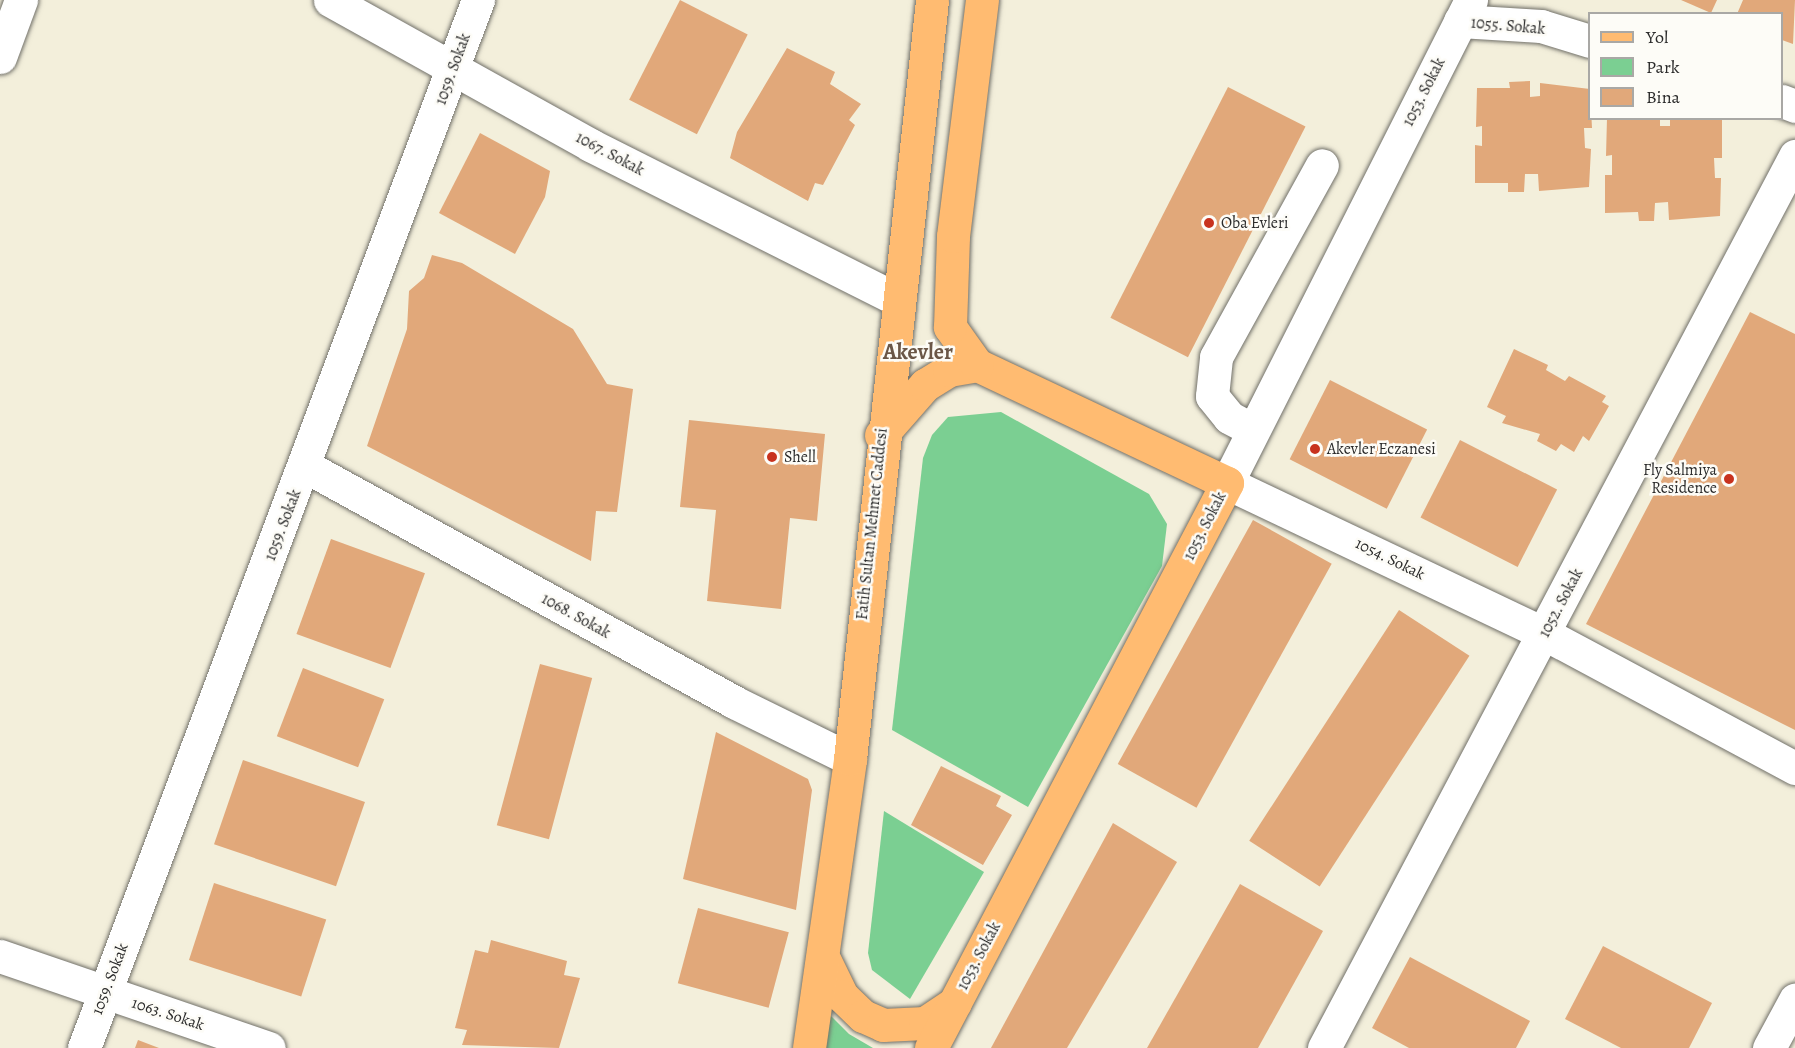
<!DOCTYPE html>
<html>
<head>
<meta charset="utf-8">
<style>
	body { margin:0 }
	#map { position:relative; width:1795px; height:1048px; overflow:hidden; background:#f3efdb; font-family:Alegreya,serif }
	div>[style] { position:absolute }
	.green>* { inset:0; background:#7bcf92 }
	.building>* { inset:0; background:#e1a87a; transform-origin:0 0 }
	.roads { filter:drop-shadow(0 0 2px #717069) drop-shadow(0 0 2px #717069) }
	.minor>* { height:33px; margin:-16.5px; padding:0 16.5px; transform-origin:16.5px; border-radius:16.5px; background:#fff }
	.major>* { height:33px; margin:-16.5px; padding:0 16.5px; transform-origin:16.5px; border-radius:16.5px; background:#ffbb71 }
	.dots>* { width:16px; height:16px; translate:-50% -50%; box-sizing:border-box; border:3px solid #fdfcf7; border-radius:50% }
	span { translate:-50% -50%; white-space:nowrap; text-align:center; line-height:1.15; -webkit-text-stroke:5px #fdfcf7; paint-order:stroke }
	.street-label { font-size:16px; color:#2b2b2b }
	.poi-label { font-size:16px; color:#2b2b2b }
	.left { translate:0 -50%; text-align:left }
	.right { translate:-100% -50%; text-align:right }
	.district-label { font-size:22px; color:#6b5747; font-weight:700 }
	.legend { position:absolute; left:1588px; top:12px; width:195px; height:108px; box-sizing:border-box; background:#fdfcf7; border:2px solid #a9a8a5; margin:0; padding:8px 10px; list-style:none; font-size:18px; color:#2b2b2b }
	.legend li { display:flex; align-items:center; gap:12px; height:30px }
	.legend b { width:30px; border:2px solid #a9a8a5 }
</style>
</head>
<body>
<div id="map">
	<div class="green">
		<div style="clip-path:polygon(1001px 412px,1149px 494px,1167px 524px,1162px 566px,1028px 807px,892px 730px,923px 458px,932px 435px,948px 417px)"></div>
		<div style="clip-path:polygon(884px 811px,984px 872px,910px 999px,872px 970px,868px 953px)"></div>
		<div style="clip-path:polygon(830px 1015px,849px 1034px,873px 1048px,825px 1048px)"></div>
	</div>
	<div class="building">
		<div style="left:680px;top:0;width:76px;height:112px;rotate:27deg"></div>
		<div style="clip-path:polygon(1681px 0,1717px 0,1711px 13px)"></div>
		<div style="clip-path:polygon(1743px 0,1795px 0,1793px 44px,1782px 40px,1782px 14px,1737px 14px)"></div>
		<div style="clip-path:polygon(787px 48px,835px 72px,830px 84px,861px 104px,849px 120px,855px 125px,823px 185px,815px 183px,808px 201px,730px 158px,737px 132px)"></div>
		<div style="clip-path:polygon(1530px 81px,1530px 97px,1540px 96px,1540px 83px,1590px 89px,1592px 128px,1584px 128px,1585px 148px,1591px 149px,1589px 187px,1539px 191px,1538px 174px,1525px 174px,1524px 192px,1508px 192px,1508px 183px,1475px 183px,1475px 145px,1482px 146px,1482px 126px,1476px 127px,1477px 88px,1510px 88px,1509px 82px)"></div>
		<div style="left:1228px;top:87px;width:87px;height:259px;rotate:27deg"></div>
		<div style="clip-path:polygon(1607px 118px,1660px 118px,1660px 126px,1670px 126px,1670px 118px,1722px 119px,1722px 158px,1714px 158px,1715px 178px,1721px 178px,1720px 216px,1669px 220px,1668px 202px,1655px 203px,1654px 221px,1639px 221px,1638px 212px,1605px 213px,1605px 175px,1612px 175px,1612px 155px,1606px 156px)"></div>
		<div style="clip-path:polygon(480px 133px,550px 171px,545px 197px,515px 254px,439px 213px)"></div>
		<div style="clip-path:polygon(432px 255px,462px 263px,573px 329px,607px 384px,633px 389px,617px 512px,596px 511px,591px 561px,367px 446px,407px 329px,409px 291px,424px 278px)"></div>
		<div style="clip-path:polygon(1750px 312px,1795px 334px,1795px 730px,1586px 624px)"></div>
		<div style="clip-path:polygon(1514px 349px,1548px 365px,1546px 370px,1565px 381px,1569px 376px,1606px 396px,1602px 402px,1609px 406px,1589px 441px,1583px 436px,1574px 452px,1561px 444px,1556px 451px,1537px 441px,1540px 434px,1502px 423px,1506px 416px,1487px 407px)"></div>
		<div style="left:1330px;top:380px;width:109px;height:89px;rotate:27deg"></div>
		<div style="clip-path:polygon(689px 420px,825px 434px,817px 521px,790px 518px,781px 609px,707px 601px,716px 510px,680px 507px)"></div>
		<div style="left:1460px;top:440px;width:109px;height:87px;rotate:27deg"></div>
		<div style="left:1253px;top:520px;width:90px;height:279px;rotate:29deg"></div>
		<div style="left:331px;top:539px;width:100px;height:101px;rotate:20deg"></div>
		<div style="left:1399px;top:610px;width:84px;height:275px;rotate:33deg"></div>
		<div style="left:540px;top:664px;width:54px;height:167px;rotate:15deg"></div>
		<div style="left:303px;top:668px;width:87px;height:73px;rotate:21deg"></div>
		<div style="clip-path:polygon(716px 732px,808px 779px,812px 790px,796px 910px,683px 879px)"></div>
		<div style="left:243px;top:760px;width:129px;height:89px;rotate:19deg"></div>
		<div style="clip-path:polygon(941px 766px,1001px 796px,996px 806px,1012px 815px,983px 865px,911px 825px)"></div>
		<div style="clip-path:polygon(1113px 823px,1177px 862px,1067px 1048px,991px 1048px)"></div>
		<div style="left:214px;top:883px;width:118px;height:81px;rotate:18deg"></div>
		<div style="clip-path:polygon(1240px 884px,1323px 931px,1258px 1048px,1147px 1048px)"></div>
		<div style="left:698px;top:908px;width:94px;height:78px;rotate:15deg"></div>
		<div style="clip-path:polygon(491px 940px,567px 961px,564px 975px,580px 978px,559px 1048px,462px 1045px,467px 1030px,455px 1028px,475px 950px,488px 953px)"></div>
		<div style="clip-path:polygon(1603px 946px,1712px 1003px,1689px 1048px,1621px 1048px,1565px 1019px)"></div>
		<div style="clip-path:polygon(1410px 957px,1530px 1021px,1516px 1048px,1409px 1048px,1372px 1028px)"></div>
		<div style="clip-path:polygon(138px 1040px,159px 1048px,135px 1048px)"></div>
	</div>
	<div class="roads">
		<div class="minor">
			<div style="left:330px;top:0;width:298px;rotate:29.1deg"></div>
			<div style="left:590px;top:145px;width:343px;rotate:26.7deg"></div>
			<div style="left:1471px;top:0;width:541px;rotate:116.8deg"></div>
			<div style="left:1227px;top:483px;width:352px;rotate:25.4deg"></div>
			<div style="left:1545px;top:634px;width:284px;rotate:28.2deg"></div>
			<div style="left:1460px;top:21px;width:81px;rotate:3.5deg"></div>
			<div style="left:1541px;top:26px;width:51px;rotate:17deg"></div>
			<div style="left:0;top:57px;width:61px;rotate:-69.8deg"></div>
			<div style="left:1782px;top:101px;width:14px;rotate:21deg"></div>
			<div style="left:1253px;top:430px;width:27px;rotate:-152deg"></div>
			<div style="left:1229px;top:417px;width:27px;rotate:-129deg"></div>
			<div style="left:1212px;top:396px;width:39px;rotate:-84deg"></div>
			<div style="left:1216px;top:357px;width:219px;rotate:-61.1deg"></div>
			<div style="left:305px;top:466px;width:490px;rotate:28.8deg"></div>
			<div style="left:734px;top:702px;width:129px;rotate:26.2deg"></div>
			<div style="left:0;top:956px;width:284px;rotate:18.9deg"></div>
			<div style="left:84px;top:1048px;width:1120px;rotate:-69.4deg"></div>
			<div style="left:1324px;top:1048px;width:1009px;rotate:-62.16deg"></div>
			<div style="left:1769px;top:1048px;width:55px;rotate:-61.6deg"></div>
		</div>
		<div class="major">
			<div style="left:881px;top:435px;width:67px;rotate:-48.7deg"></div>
			<div style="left:925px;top:385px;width:28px;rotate:-32deg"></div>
			<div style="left:949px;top:370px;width:28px;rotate:-10deg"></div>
			<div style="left:823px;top:957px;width:43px;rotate:64deg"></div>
			<div style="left:842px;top:996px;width:29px;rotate:44deg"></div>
			<div style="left:863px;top:1016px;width:22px;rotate:24deg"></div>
			<div style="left:883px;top:1025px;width:42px;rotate:-2.7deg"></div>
			<div style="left:925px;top:1023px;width:36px;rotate:-34deg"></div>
			<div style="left:809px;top:1048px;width:292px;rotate:-81.9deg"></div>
			<div style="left:850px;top:759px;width:763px;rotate:-83.83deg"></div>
			<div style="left:931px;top:1048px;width:638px;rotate:-62.35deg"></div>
			<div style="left:1227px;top:483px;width:276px;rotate:-154.7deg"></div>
			<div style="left:977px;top:365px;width:47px;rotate:-125.4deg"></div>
			<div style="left:950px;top:327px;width:91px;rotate:-88.1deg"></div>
			<div style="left:953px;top:236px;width:238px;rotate:-83deg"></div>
		</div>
	</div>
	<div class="dots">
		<div style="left:1209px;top:223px;background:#c8321e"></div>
		<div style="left:1315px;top:449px;background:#c8321e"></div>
		<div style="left:772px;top:457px;background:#c8321e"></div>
		<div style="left:1729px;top:479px;background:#c8321e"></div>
	</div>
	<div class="street-label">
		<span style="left:1508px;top:26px;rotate:5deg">1055. Sokak</span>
		<span style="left:453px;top:69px;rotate:-70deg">1059. Sokak</span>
		<span style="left:1424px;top:92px;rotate:-63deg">1053. Sokak</span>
		<span style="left:610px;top:154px;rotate:28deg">1067. Sokak</span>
		<span style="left:872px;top:524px;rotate:-84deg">Fatih Sultan Mehmet Caddesi</span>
		<span style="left:283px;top:525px;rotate:-69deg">1059. Sokak</span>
		<span style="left:1205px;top:526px;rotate:-63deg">1053. Sokak</span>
		<span style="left:1390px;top:559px;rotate:26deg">1054. Sokak</span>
		<span style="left:1561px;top:603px;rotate:-62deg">1052. Sokak</span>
		<span style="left:576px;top:616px;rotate:29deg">1068. Sokak</span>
		<span style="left:979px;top:956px;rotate:-62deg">1053. Sokak</span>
		<span style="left:110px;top:979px;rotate:-69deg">1059. Sokak</span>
		<span style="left:168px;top:1014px;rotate:18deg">1063. Sokak</span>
	</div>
	<div class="poi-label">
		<span class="left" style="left:1221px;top:223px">Oba Evleri</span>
		<span class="left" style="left:1327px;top:449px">Akevler Eczanesi</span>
		<span class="left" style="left:784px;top:457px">Shell</span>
		<span class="right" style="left:1717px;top:479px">Fly Salmiya<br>Residence</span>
	</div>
	<div class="district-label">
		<span style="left:918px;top:353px">Akevler</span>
	</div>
	<ul class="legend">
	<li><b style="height:8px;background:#ffbb71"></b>Yol</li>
	<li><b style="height:16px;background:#7bcf92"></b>Park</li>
	<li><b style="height:16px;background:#e1a87a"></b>Bina</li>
	</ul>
</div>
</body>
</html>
